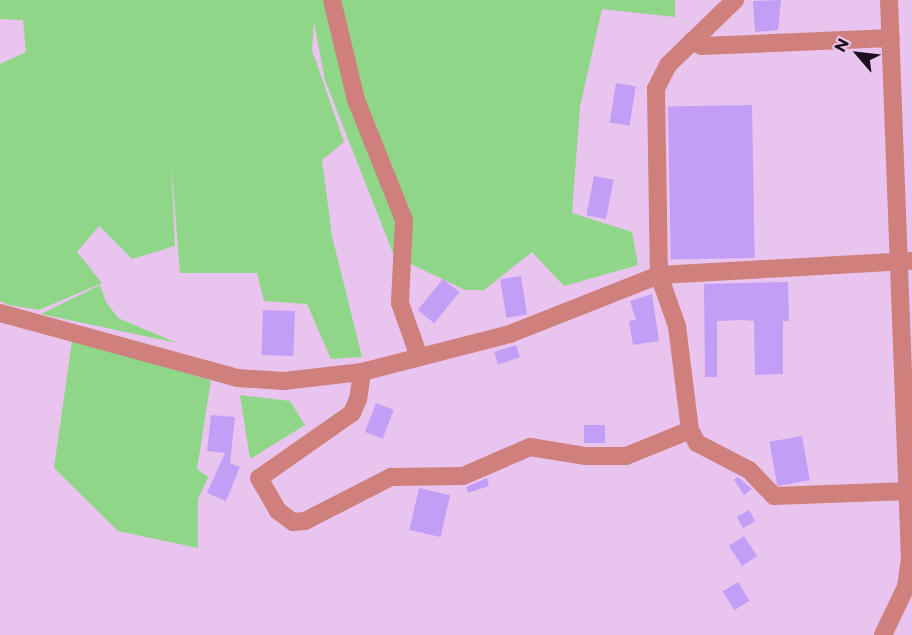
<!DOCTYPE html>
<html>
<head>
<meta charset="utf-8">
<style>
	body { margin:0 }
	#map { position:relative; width:912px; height:635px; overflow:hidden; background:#e9c4ee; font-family:Montserrat,sans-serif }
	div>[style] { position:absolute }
	.green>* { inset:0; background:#8fd688 }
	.building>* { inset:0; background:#c39ef7; transform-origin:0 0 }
	.minor>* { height:18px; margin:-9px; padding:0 9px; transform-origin:9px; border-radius:9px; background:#cf7f7c }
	span { translate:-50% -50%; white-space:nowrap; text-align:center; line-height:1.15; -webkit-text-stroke:6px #e9c4ee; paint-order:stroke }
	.north { position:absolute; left:828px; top:24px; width:60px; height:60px; -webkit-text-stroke:4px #e9c4ee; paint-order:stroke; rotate:298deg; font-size:16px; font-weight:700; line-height:24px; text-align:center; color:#1b0e1d }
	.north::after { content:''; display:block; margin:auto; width:21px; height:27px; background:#1b0e1d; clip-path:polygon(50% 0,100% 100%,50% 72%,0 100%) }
</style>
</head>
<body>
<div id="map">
	<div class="green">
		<div style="clip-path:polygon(0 0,675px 0,675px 17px,602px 9px,580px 107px,572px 213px,632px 232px,638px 265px,564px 286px,532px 252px,484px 290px,465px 290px,394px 256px,325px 80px,314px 22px,312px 50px,344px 142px,322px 160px,332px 236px,362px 357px,331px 359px,307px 304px,264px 301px,257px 273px,180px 273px,171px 160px,175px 246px,132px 259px,99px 226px,77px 252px,102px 283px,39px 310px,9px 305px,0 301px,0 64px,26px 52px,23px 20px,0 19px)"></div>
		<div style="clip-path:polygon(100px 285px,106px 302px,118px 318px,177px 343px,41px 314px)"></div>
		<div style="clip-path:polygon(72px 341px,211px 380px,197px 469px,208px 477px,198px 499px,198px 548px,118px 531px,54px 468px)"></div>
		<div style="clip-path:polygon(240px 395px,290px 401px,305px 425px,250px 459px)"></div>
	</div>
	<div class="building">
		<div style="clip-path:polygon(781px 0,778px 30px,755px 32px,753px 1px)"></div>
		<div style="left:616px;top:83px;width:20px;height:40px;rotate:9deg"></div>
		<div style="left:752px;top:105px;width:153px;height:84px;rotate:89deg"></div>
		<div style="left:594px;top:176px;width:20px;height:40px;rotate:11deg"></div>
		<div style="left:521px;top:276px;width:39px;height:21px;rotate:81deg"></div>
		<div style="left:443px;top:279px;width:21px;height:40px;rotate:39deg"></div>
		<div style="clip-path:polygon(788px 282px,789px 321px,783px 321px,783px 374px,755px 375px,754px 321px,743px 320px,717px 321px,717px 377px,705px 377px,704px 284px)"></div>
		<div style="clip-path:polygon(652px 294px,659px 341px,633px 345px,629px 321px,636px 320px,630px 301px)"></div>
		<div style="left:263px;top:310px;width:32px;height:45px;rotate:2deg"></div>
		<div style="left:516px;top:345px;width:13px;height:23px;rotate:72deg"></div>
		<div style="left:376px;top:403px;width:19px;height:31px;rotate:21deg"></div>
		<div style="clip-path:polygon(211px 415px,235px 417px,230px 463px,240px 467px,226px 501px,207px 493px,225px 453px,207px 451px)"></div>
		<div style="left:605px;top:425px;width:18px;height:21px;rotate:90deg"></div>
		<div style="left:802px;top:436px;width:45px;height:33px;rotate:80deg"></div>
		<div style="clip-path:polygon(738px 477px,752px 489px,744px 495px,734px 480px)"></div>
		<div style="clip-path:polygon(487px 478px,489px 486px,468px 493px,466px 487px)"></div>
		<div style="left:419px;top:488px;width:32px;height:43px;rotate:13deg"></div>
		<div style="left:749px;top:510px;width:13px;height:14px;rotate:61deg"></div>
		<div style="left:744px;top:536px;width:24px;height:18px;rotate:57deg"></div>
		<div style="left:738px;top:582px;width:22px;height:18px;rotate:58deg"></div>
	</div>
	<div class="minor">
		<div style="left:332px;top:0;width:103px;rotate:76.5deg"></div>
		<div style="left:356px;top:100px;width:129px;rotate:68.2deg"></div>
		<div style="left:404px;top:220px;width:83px;rotate:92.8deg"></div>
		<div style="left:400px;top:303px;width:57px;rotate:70.6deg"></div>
		<div style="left:735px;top:0;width:93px;rotate:135.9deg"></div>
		<div style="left:668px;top:65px;width:27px;rotate:117deg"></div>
		<div style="left:656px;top:89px;width:186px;rotate:89.1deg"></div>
		<div style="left:659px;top:275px;width:54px;rotate:70.6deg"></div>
		<div style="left:677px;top:326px;width:105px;rotate:82.9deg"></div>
		<div style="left:690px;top:430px;width:15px;rotate:62deg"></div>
		<div style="left:697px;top:443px;width:59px;rotate:27.4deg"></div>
		<div style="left:749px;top:470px;width:36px;rotate:46deg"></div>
		<div style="left:774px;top:496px;width:136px;rotate:-2.1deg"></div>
		<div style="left:692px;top:41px;width:11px;rotate:27deg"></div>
		<div style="left:702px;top:46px;width:189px;rotate:-2.4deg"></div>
		<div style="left:0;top:313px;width:246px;rotate:15.3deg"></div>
		<div style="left:237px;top:378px;width:47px;rotate:3.7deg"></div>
		<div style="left:284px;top:381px;width:79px;rotate:-6.6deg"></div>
		<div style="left:362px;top:372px;width:153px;rotate:-14.4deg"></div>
		<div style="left:510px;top:334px;width:160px;rotate:-21.6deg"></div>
		<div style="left:659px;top:275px;width:253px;rotate:-3.2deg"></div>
		<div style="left:362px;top:372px;width:27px;rotate:98deg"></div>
		<div style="left:358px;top:399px;width:15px;rotate:113deg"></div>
		<div style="left:352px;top:413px;width:113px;rotate:145deg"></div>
		<div style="left:259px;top:478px;width:38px;rotate:60deg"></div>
		<div style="left:278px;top:511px;width:19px;rotate:36deg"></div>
		<div style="left:293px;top:522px;width:12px;rotate:-5deg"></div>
		<div style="left:305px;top:521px;width:97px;rotate:-27.1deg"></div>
		<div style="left:391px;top:477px;width:72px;rotate:-0.8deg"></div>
		<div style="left:463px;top:476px;width:73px;rotate:-23.4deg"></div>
		<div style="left:530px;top:447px;width:57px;rotate:9.1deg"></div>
		<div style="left:586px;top:456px;width:40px"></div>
		<div style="left:626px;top:456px;width:69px;rotate:-22.1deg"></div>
		<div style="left:883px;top:635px;width:53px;rotate:-64.4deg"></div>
		<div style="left:906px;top:587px;width:27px;rotate:-82deg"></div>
		<div style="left:910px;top:560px;width:560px;rotate:-92.15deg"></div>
	</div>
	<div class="north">N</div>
</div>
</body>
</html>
